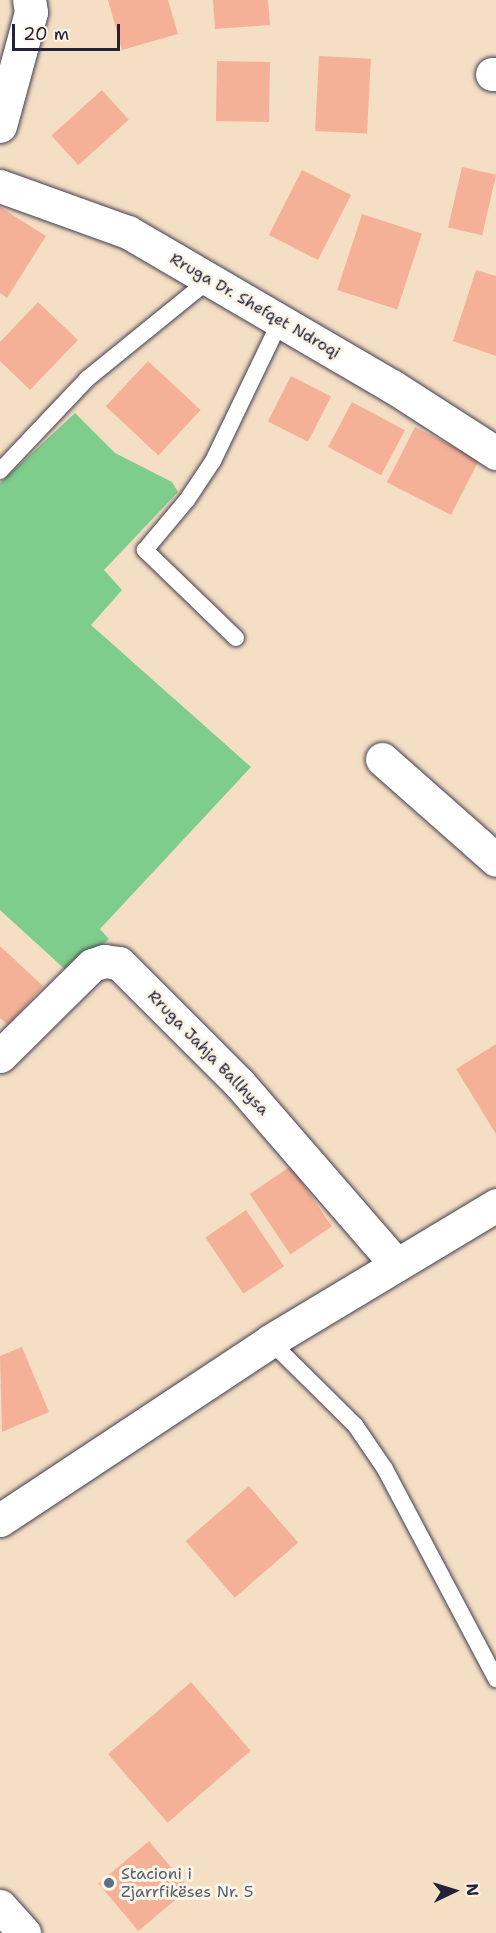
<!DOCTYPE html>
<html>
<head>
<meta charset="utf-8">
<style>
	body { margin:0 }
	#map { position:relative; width:496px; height:1933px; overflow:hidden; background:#f5dfc4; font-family:"Shantell Sans",sans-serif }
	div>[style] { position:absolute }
	.green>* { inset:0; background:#7fcd8c }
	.building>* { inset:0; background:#f5b197; transform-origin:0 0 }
	.roads { filter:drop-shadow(0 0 2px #423e50) drop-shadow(0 0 2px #423e50) }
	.service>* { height:16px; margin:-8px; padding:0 8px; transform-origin:8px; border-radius:8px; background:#fff }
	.minor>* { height:33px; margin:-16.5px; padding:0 16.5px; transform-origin:16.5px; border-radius:16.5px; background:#fff }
	.secondary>* { height:33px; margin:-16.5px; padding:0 16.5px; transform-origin:16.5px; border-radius:16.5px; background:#fff }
	.dots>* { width:16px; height:16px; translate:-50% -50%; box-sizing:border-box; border:3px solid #fcf5e5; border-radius:50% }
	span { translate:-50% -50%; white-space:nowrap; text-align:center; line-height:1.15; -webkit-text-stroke:6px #fcf5e5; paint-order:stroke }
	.street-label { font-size:16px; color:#22223b }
	.service-label { font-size:16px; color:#4e5e75 }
	.left { translate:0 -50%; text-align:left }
	.north { position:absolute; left:424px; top:1861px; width:60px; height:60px; -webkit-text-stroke:4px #fcf5e5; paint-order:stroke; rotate:86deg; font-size:16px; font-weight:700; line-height:24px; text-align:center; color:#22223b }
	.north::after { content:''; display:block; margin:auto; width:21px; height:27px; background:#22223b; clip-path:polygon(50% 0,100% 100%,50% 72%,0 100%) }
	.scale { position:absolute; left:12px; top:24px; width:108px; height:27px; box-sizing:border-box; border:3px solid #22223b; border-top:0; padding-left:8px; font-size:18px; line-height:21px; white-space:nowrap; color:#22223b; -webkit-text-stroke:4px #fcf5e5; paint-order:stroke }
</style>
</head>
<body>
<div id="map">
	<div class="green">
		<div style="clip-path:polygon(75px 413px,115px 453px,172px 482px,178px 492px,104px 570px,122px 590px,91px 625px,251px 767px,100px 929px,109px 939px,69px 973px,0 910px,0 483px)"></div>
	</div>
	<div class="building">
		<div style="clip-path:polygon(108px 0,168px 0,178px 34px,122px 50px)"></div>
		<div style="clip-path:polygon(213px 0,268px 0,270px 25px,215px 29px)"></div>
		<div style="left:319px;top:56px;width:52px;height:75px;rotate:3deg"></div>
		<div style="left:217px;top:61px;width:53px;height:60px;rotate:1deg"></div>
		<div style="left:102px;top:90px;width:40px;height:68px;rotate:48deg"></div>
		<div style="left:462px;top:167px;width:35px;height:62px;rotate:13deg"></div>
		<div style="left:302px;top:170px;width:55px;height:73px;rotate:27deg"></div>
		<div style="clip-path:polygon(0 207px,46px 236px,7px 298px,0 293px)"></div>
		<div style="left:362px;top:214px;width:63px;height:80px;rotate:18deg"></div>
		<div style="clip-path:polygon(476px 270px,496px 276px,496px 356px,453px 341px)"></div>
		<div style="clip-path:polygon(38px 302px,78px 340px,30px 390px,0 361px,0 342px)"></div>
		<div style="left:148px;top:361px;width:72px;height:62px;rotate:43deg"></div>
		<div style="left:291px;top:376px;width:45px;height:51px;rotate:27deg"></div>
		<div style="left:352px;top:402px;width:60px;height:51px;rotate:28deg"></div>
		<div style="left:415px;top:427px;width:72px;height:62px;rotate:27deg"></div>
		<div style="clip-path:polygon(0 946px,43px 986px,8px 1025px,0 1018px)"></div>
		<div style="clip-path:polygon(496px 1044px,496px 1134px,456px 1069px)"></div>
		<div style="left:291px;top:1166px;width:73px;height:50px;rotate:56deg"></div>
		<div style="left:246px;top:1210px;width:68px;height:49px;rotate:56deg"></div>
		<div style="clip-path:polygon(22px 1347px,49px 1412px,2px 1432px,0 1356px)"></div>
		<div style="left:249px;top:1486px;width:75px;height:84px;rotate:49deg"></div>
		<div style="left:191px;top:1682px;width:91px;height:110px;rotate:49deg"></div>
		<div style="left:149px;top:1841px;width:62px;height:66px;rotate:50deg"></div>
	</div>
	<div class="roads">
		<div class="service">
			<div style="left:0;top:471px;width:127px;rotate:-46.6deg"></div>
			<div style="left:87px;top:379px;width:157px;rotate:-39.1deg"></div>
			<div style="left:236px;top:638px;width:127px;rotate:-136deg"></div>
			<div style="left:145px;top:550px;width:65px;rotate:-50deg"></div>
			<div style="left:187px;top:500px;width:47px;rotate:-56.3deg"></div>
			<div style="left:213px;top:461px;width:154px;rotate:-64.3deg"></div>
			<div style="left:270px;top:1341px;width:120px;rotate:44.7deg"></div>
			<div style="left:355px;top:1425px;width:53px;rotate:55.7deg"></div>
			<div style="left:385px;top:1469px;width:238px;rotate:62.1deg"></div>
		</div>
		<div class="minor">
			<div style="left:492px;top:74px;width:4px"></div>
			<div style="left:0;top:126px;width:118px;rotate:-74.8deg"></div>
			<div style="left:31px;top:12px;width:12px;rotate:-99deg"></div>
			<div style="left:0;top:186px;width:136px;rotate:19.8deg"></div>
			<div style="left:128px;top:232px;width:306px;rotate:30.3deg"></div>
			<div style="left:392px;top:386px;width:124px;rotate:32.8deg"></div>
			<div style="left:382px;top:759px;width:152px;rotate:41.5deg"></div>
			<div style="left:0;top:1056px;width:129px;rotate:-44.7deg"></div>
			<div style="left:92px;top:965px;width:13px;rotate:-18deg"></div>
			<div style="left:104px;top:961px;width:15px;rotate:8deg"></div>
			<div style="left:119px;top:963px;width:171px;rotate:45deg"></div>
			<div style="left:240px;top:1084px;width:238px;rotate:49.1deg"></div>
			<div style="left:0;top:1906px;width:36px;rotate:48deg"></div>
		</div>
		<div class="secondary">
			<div style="left:0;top:1520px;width:324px;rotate:-33.5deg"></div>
			<div style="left:270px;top:1341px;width:264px;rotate:-31deg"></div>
		</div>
	</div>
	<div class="dots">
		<div style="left:109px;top:1883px;background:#5c6f8a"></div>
	</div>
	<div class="street-label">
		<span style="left:255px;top:306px;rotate:30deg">Rruga Dr. Shefqet Ndroqi</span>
		<span style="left:208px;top:1053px;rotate:46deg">Rruga Jahja Ballhysa</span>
	</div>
	<div class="service-label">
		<span class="left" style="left:121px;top:1883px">Stacioni i<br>Zjarrfikëses Nr. 5</span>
	</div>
	<div class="north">N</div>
	<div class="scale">20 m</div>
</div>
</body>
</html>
